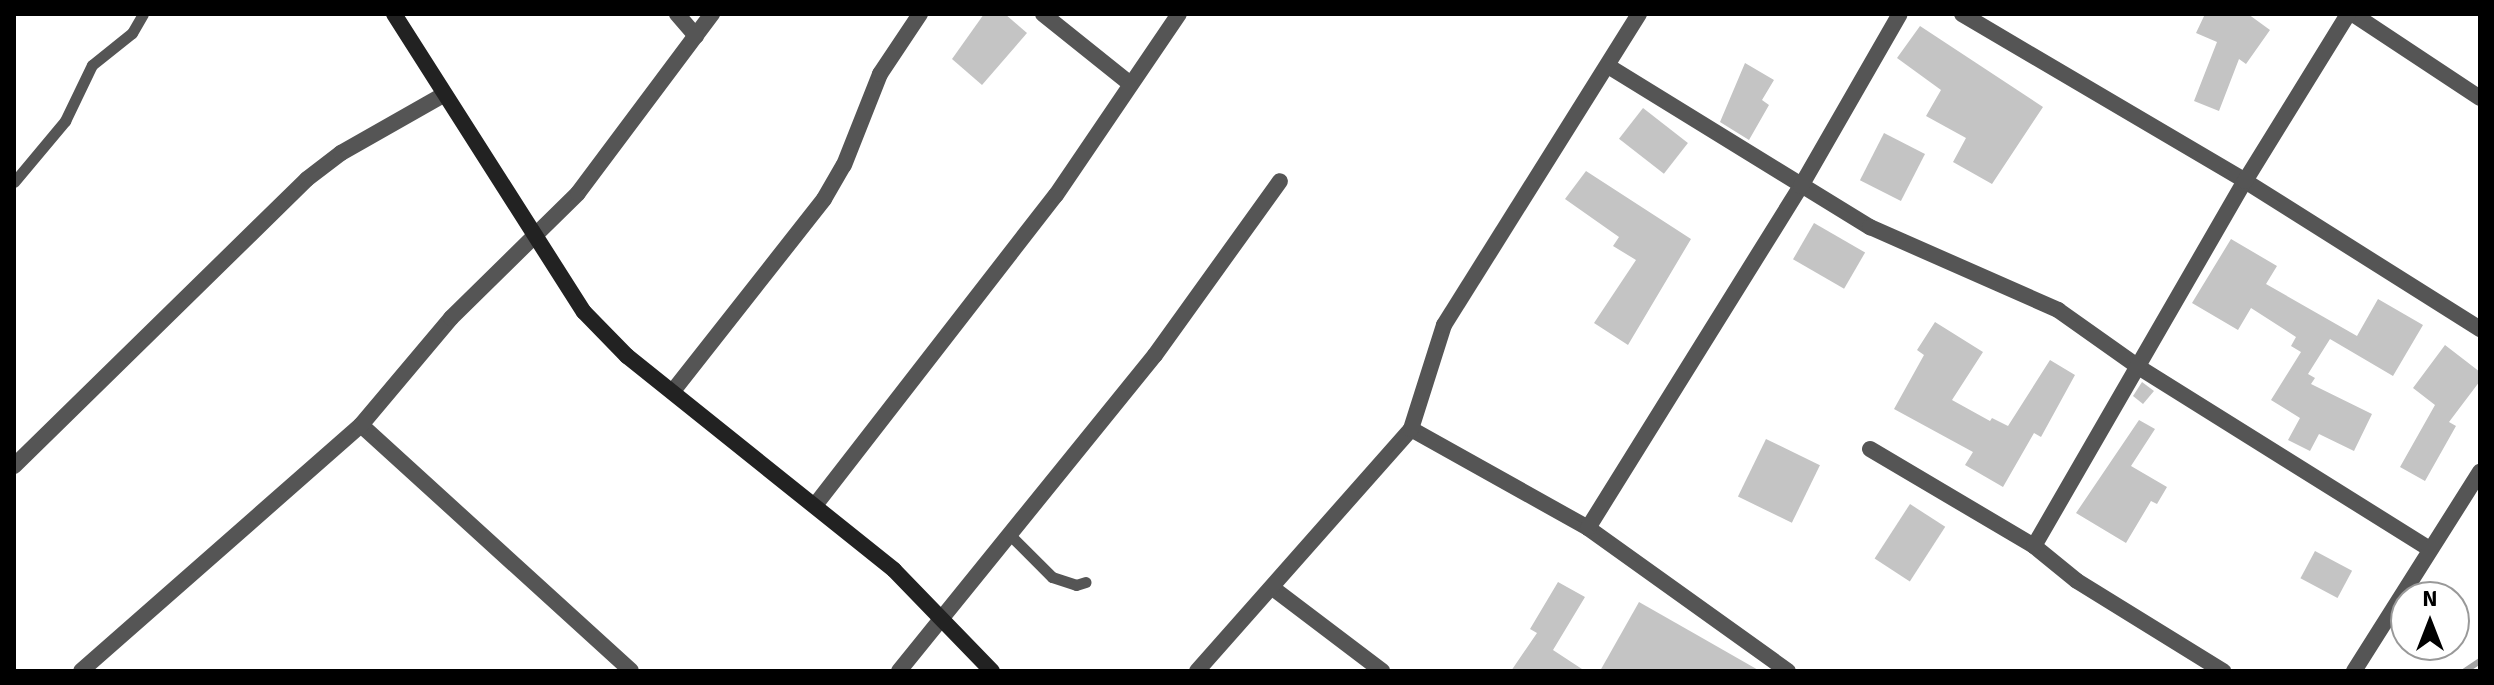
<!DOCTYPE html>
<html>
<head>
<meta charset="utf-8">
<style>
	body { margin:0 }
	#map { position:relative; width:2494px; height:685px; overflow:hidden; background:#fff; font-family:Signika,sans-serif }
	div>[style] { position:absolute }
	.stream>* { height:6px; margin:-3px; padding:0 3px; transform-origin:3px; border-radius:3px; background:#a3a3a3 }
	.building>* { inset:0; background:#c4c4c4; transform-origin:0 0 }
	.lane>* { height:11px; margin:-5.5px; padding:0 5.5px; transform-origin:5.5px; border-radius:5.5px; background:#555 }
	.street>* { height:16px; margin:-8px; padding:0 8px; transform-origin:8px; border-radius:8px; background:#555 }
	.secondary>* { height:16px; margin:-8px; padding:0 8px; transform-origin:8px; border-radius:8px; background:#222 }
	span { translate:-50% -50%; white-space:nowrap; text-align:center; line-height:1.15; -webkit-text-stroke:8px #fff; paint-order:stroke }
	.frame { position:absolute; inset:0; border:16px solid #000; pointer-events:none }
	.north { position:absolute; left:2390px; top:581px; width:80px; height:80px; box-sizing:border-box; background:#fff; border:2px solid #999; border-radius:50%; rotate:0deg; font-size:22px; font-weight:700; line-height:32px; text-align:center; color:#000 }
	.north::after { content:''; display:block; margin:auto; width:28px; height:36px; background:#000; clip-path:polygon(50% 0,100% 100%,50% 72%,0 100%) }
</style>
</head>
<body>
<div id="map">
	<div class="stream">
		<div style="left:2465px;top:671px;width:18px;rotate:-34deg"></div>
	</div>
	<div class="building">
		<div style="clip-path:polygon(984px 14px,1005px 14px,1027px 33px,982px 85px,952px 59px)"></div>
		<div style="clip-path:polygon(2205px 14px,2248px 14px,2270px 30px,2246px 64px,2239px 59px,2219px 111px,2194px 101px,2217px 42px,2196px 33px)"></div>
		<div style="clip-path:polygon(1920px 26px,2043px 107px,1992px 184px,1953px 162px,1966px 138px,1926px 116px,1941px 90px,1897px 58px)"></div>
		<div style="clip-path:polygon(1745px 63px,1774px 80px,1762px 100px,1769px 105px,1749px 140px,1720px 122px)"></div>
		<div style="left:1643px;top:108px;width:57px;height:39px;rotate:38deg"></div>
		<div style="left:1884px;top:133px;width:46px;height:53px;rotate:27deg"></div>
		<div style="clip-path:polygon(1586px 171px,1691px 239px,1628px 345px,1594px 323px,1636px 260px,1613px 246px,1619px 237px,1565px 199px)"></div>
		<div style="left:1814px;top:223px;width:59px;height:42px;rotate:30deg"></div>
		<div style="clip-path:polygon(2231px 239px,2277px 266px,2266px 284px,2357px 336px,2378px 299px,2423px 325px,2393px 376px,2330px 339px,2308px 374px,2315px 378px,2311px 384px,2372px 414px,2354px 451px,2319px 434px,2310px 451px,2288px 440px,2300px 418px,2271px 400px,2301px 352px,2291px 346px,2296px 337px,2251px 308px,2238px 330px,2192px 303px)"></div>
		<div style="clip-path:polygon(1935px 322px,1983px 352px,1952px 400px,1990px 421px,1992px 418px,2008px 426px,2050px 360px,2075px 375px,2041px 437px,2034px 433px,2003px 487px,1965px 465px,1973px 452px,1894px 409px,1924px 355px,1917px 350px)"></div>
		<div style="clip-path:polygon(2445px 345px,2480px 372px,2480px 381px,2449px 422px,2456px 426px,2425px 481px,2400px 467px,2435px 405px,2413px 388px)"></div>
		<div style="clip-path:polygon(2142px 382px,2154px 391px,2143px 404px,2133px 396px)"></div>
		<div style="clip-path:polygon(2139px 420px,2155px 429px,2131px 466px,2167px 487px,2157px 504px,2151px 501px,2126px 543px,2076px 513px)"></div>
		<div style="left:1766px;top:439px;width:60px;height:64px;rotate:26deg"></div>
		<div style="left:1910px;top:504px;width:42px;height:65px;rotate:33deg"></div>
		<div style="left:2315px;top:551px;width:42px;height:31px;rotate:28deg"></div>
		<div style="clip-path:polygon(1558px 582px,1585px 597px,1553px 650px,1585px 671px,1511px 671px,1537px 633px,1530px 629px)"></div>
		<div style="clip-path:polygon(1639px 602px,1697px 635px,1760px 671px,1600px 671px)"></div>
	</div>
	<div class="lane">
		<div style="left:14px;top:182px;width:80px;rotate:-50.1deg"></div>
		<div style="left:65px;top:121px;width:62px;rotate:-64.3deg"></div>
		<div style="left:92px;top:65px;width:51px;rotate:-38.7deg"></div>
		<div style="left:132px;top:33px;width:22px;rotate:-60deg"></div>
		<div style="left:1011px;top:536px;width:58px;rotate:45deg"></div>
		<div style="left:1052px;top:577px;width:25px;rotate:18deg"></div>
		<div style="left:1076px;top:585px;width:10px;rotate:-17deg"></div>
	</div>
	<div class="street">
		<div style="left:677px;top:14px;width:29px;rotate:49deg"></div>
		<div style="left:1043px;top:14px;width:110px;rotate:38.7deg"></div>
		<div style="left:1962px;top:14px;width:329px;rotate:30.5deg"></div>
		<div style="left:2245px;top:181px;width:278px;rotate:32.2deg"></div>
		<div style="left:2353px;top:14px;width:152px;rotate:33.5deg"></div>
		<div style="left:1608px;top:66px;width:308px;rotate:31.6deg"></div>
		<div style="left:1870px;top:227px;width:206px;rotate:23.8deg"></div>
		<div style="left:2058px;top:310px;width:100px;rotate:35.3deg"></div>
		<div style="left:2140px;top:368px;width:342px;rotate:32deg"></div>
		<div style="left:673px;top:391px;width:244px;rotate:-51.8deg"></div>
		<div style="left:824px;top:199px;width:39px;rotate:-60deg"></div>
		<div style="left:844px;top:165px;width:98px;rotate:-68.4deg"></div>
		<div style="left:880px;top:74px;width:72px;rotate:-56.3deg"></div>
		<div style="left:361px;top:425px;width:365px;rotate:42.3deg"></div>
		<div style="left:1411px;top:429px;width:203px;rotate:29.2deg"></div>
		<div style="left:1588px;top:528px;width:246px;rotate:35.6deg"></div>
		<div style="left:1870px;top:449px;width:191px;rotate:30.6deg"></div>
		<div style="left:2034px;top:546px;width:55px;rotate:39.1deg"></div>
		<div style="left:2077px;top:581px;width:172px;rotate:31.7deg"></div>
		<div style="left:14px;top:466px;width:410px;rotate:-44.4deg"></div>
		<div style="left:307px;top:179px;width:43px;rotate:-37.4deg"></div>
		<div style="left:341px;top:153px;width:117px;rotate:-29.6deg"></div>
		<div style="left:816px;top:504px;width:391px;rotate:-52.2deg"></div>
		<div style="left:1056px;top:195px;width:219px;rotate:-55.8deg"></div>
		<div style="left:1588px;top:528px;width:403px;rotate:-58.1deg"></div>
		<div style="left:1801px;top:186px;width:198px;rotate:-60.1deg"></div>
		<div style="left:2034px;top:546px;width:422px;rotate:-60deg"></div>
		<div style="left:2245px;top:181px;width:196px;rotate:-58.3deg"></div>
		<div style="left:1274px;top:589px;width:136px;rotate:37.2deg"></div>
		<div style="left:81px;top:671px;width:373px;rotate:-41.3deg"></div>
		<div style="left:361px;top:425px;width:140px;rotate:-49.9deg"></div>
		<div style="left:451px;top:318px;width:178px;rotate:-44.5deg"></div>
		<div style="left:578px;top:193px;width:224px;rotate:-53.2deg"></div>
		<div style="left:899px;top:671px;width:407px;rotate:-51deg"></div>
		<div style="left:1155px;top:355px;width:214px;rotate:-54.3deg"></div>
		<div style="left:1197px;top:671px;width:323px;rotate:-48.5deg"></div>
		<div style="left:1411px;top:429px;width:109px;rotate:-72.4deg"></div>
		<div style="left:1444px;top:325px;width:367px;rotate:-57.9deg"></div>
		<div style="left:2354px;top:671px;width:236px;rotate:-57.7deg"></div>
	</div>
	<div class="secondary">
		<div style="left:394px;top:14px;width:353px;rotate:57.5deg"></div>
		<div style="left:584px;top:312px;width:62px;rotate:45.7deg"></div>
		<div style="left:627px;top:356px;width:342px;rotate:38.7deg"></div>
		<div style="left:894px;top:570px;width:141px;rotate:45.9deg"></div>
	</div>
	<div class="frame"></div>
	<div class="north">N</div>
</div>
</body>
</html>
